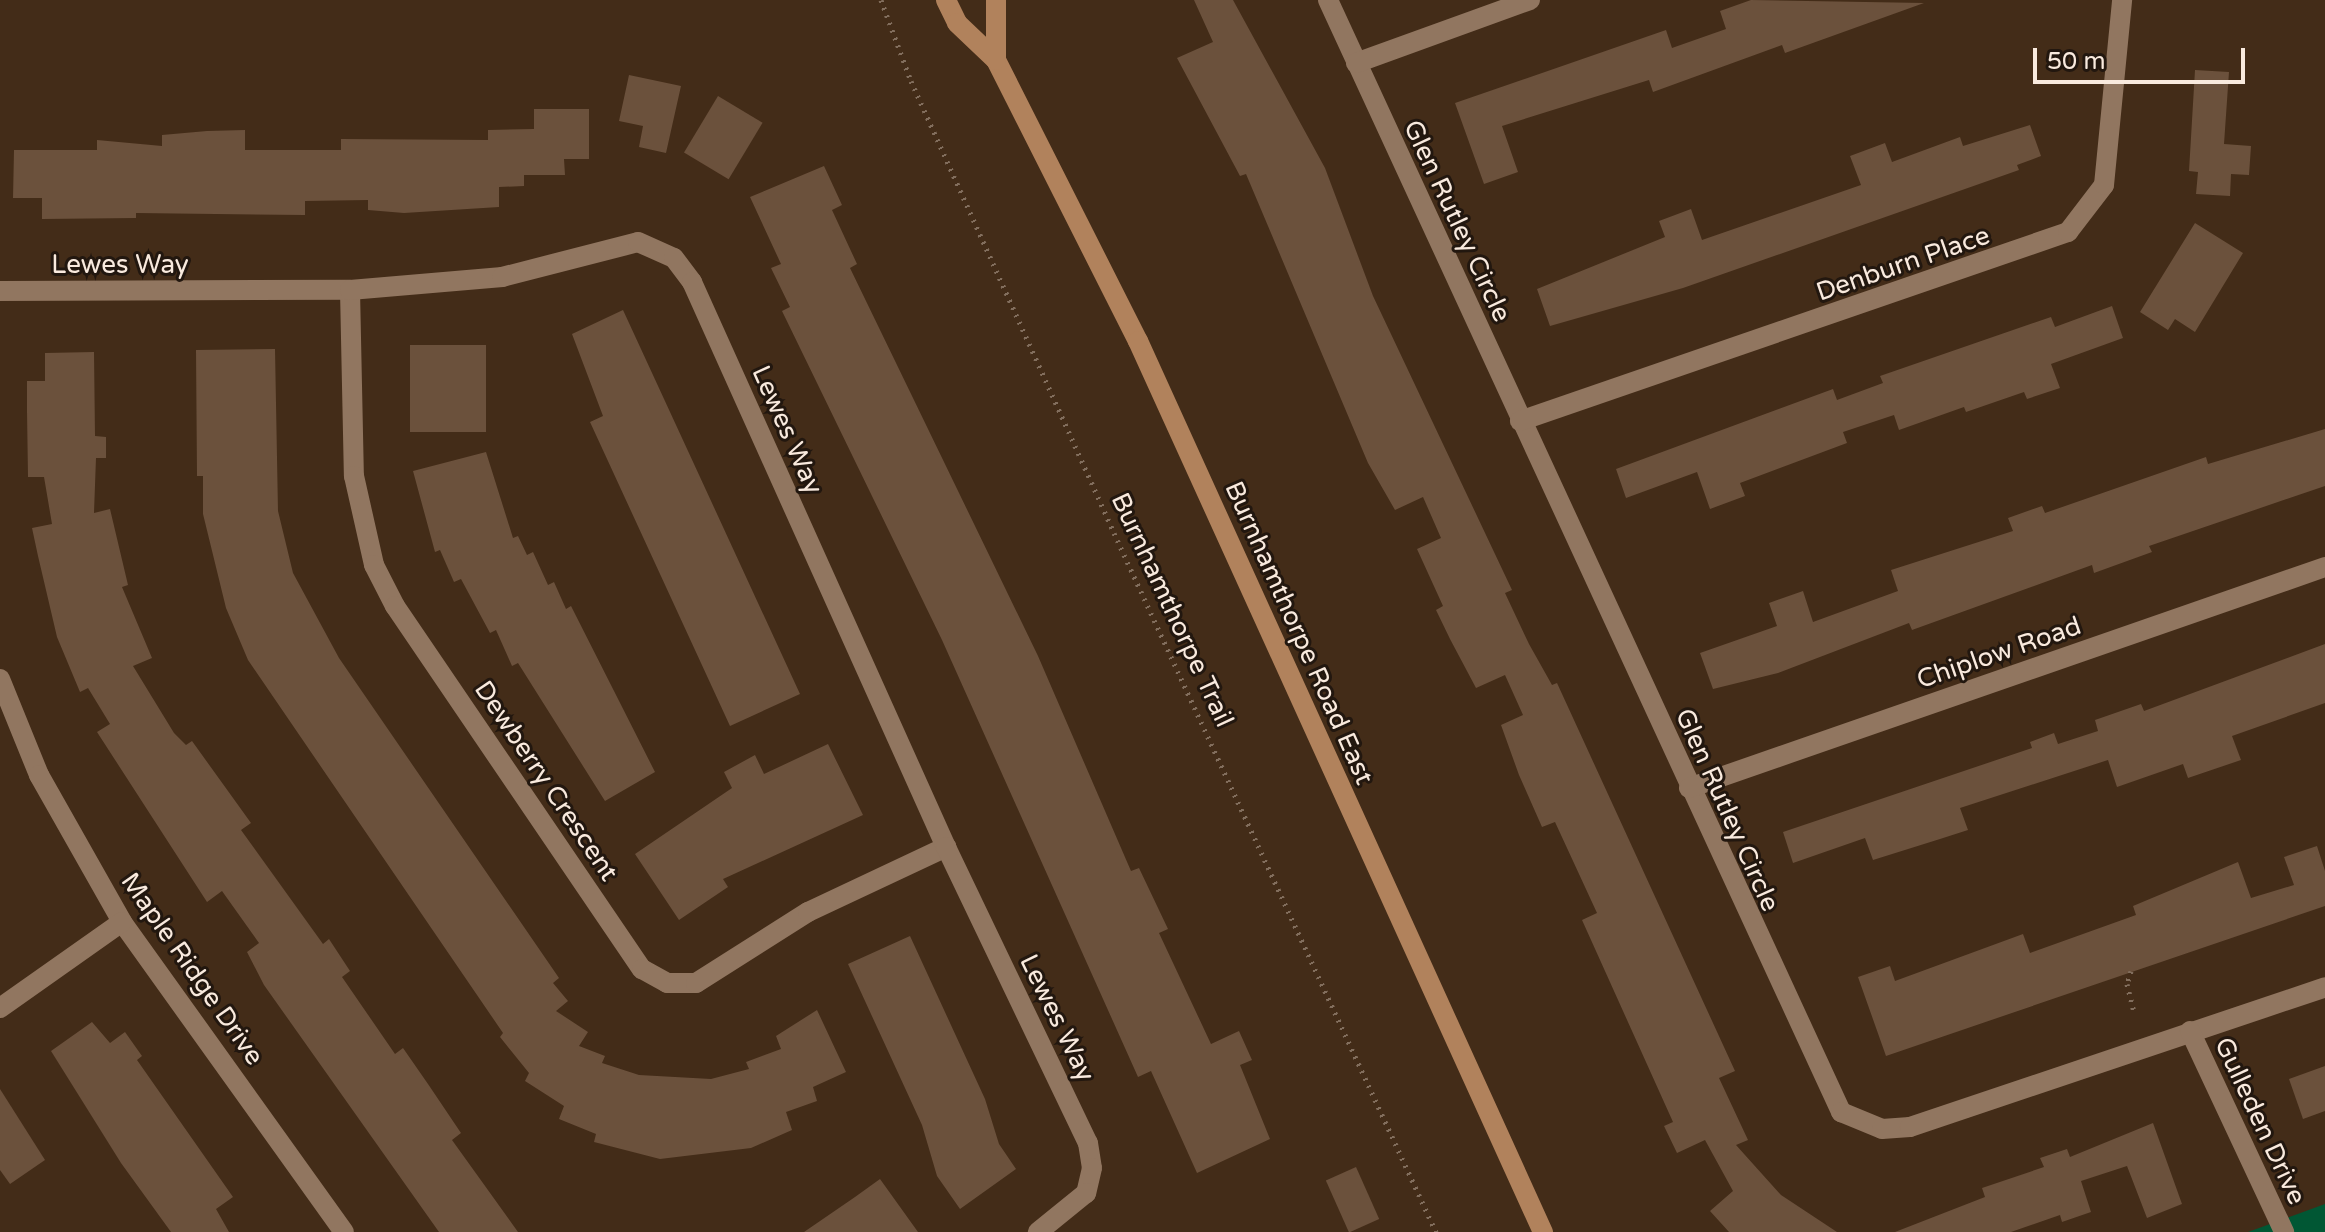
<!DOCTYPE html>
<html>
<head>
<meta charset="utf-8">
<style>
	body { margin:0 }
	#map { position:relative; width:2325px; height:1232px; overflow:hidden; background:#432c18; font-family:"Varela Round",sans-serif }
	div>[style] { position:absolute }
	.green>* { inset:0; background:#015734 }
	.building>* { inset:0; background:#6b513c; transform-origin:0 0 }
	.path>* { height:5px; margin-top:-2.5px; transform-origin:0; background:repeating-linear-gradient(90deg,#826e5d 0 2px,transparent 0 8px) }
	.minor>* { height:20px; margin:-10px; padding:0 10px; transform-origin:10px; border-radius:10px; background:#917660 }
	.secondary>* { height:20px; margin:-10px; padding:0 10px; transform-origin:10px; border-radius:10px; background:#b1825c }
	span { translate:-50% -50%; white-space:nowrap; text-align:center; line-height:1.15; -webkit-text-stroke:6px #22170f; paint-order:stroke }
	.street-label { font-size:26px; color:#f9eade }
	.scale { position:absolute; left:2033px; top:48px; width:212px; height:36px; box-sizing:border-box; border:4px solid #f9eade; border-top:0; padding-left:10px; font-size:24px; line-height:28px; white-space:nowrap; color:#f9eade; -webkit-text-stroke:6px #22170f; paint-order:stroke }
</style>
</head>
<body>
<div id="map">
	<div class="green">
		<div style="clip-path:polygon(2325px 1204px,2325px 1232px,2248px 1232px)"></div>
	</div>
	<div class="building">
		<div style="clip-path:polygon(1194px 0,1233px 0,1325px 168px,1373px 296px,1512px 590px,1505px 593px,1529px 644px,1552px 685px,1557px 683px,1735px 1071px,1719px 1078px,1748px 1140px,1736px 1145px,1781px 1195px,1837px 1232px,1729px 1232px,1710px 1211px,1733px 1191px,1705px 1140px,1677px 1153px,1664px 1126px,1673px 1122px,1582px 920px,1597px 913px,1555px 822px,1542px 827px,1519px 775px,1501px 725px,1523px 715px,1505px 675px,1476px 688px,1450px 639px,1436px 610px,1443px 606px,1417px 549px,1441px 538px,1423px 497px,1395px 510px,1368px 463px,1246px 174px,1240px 176px,1177px 58px,1213px 42px)"></div>
		<div style="clip-path:polygon(1751px 0,1924px 3px,1785px 53px,1782px 45px,1653px 92px,1649px 80px,1502px 126px,1518px 172px,1484px 184px,1455px 103px,1666px 30px,1672px 48px,1726px 29px,1720px 11px)"></div>
		<div style="clip-path:polygon(2195px 70px,2229px 72px,2224px 144px,2251px 146px,2249px 175px,2231px 174px,2230px 196px,2196px 194px,2198px 172px,2189px 171px)"></div>
		<div style="clip-path:polygon(629px 75px,681px 86px,666px 153px,639px 147px,643px 126px,619px 121px)"></div>
		<div style="left:718px;top:96px;width:52px;height:66px;rotate:31deg"></div>
		<div style="clip-path:polygon(534px 109px,589px 109px,589px 159px,564px 159px,565px 175px,524px 175px,524px 186px,499px 187px,499px 207px,404px 213px,368px 210px,368px 200px,305px 201px,305px 215px,136px 213px,136px 218px,42px 219px,42px 198px,13px 198px,14px 150px,97px 150px,97px 140px,162px 146px,162px 135px,207px 131px,245px 130px,245px 150px,341px 150px,341px 139px,488px 140px,488px 130px,534px 129px)"></div>
		<div style="clip-path:polygon(2030px 125px,2041px 156px,2017px 165px,2019px 170px,1683px 288px,1550px 326px,1537px 289px,1665px 237px,1659px 221px,1691px 209px,1702px 240px,1861px 185px,1850px 156px,1885px 143px,1892px 162px,1960px 137px,1963px 146px)"></div>
		<div style="clip-path:polygon(824px 166px,842px 205px,832px 210px,857px 264px,850px 268px,1038px 656px,1131px 871px,1139px 868px,1168px 929px,1159px 933px,1211px 1044px,1239px 1031px,1252px 1060px,1240px 1065px,1270px 1139px,1197px 1173px,1151px 1071px,1138px 1077px,942px 640px,782px 311px,790px 307px,771px 268px,781px 264px,750px 197px)"></div>
		<div style="clip-path:polygon(2195px 223px,2243px 253px,2195px 332px,2175px 319px,2168px 330px,2140px 312px)"></div>
		<div style="clip-path:polygon(2112px 306px,2123px 338px,2051px 364px,2060px 388px,2027px 399px,2024px 392px,1966px 412px,1964px 407px,1899px 430px,1894px 415px,1843px 432px,1847px 443px,1740px 483px,1745px 496px,1710px 509px,1697px 472px,1626px 498px,1616px 469px,1833px 389px,1837px 400px,1883px 383px,1880px 376px,2051px 317px,2055px 327px)"></div>
		<div style="clip-path:polygon(623px 310px,800px 694px,730px 726px,590px 422px,603px 416px,572px 334px)"></div>
		<div style="left:410px;top:345px;width:76px;height:87px"></div>
		<div style="clip-path:polygon(275px 349px,278px 511px,293px 573px,339px 658px,559px 978px,553px 983px,568px 1001px,556px 1011px,588px 1032px,579px 1046px,605px 1056px,602px 1063px,639px 1075px,711px 1079px,749px 1069px,746px 1062px,781px 1049px,776px 1036px,817px 1010px,846px 1072px,813px 1087px,817px 1101px,786px 1112px,792px 1130px,751px 1148px,660px 1159px,594px 1142px,596px 1134px,559px 1119px,564px 1106px,525px 1081px,529px 1073px,500px 1037px,503px 1033px,248px 660px,226px 608px,203px 514px,203px 476px,197px 476px,196px 350px)"></div>
		<div style="clip-path:polygon(94px 352px,95px 436px,106px 437px,106px 458px,96px 458px,94px 513px,110px 509px,128px 585px,122px 587px,152px 658px,133px 666px,174px 733px,186px 745px,192px 741px,251px 823px,241px 830px,323px 944px,329px 939px,350px 971px,342px 977px,395px 1054px,403px 1048px,428px 1084px,461px 1133px,452px 1140px,518px 1232px,439px 1232px,264px 985px,247px 952px,259px 943px,222px 891px,207px 902px,97px 732px,110px 724px,88px 688px,80px 692px,57px 637px,38px 556px,32px 528px,52px 524px,44px 477px,28px 477px,27px 411px,27px 381px,45px 381px,45px 353px)"></div>
		<div style="clip-path:polygon(2325px 429px,2325px 486px,2149px 546px,2152px 552px,2094px 573px,2092px 565px,1912px 630px,1909px 623px,1778px 673px,1713px 689px,1700px 653px,1777px 626px,1769px 603px,1803px 591px,1813px 622px,1898px 591px,1891px 570px,2013px 531px,2008px 518px,2042px 506px,2045px 513px,2206px 457px,2208px 464px)"></div>
		<div style="clip-path:polygon(486px 452px,513px 538px,518px 536px,527px 555px,533px 552px,548px 585px,554px 582px,566px 609px,571px 606px,655px 772px,605px 801px,518px 663px,512px 666px,496px 630px,490px 633px,461px 579px,454px 582px,440px 550px,435px 552px,413px 471px)"></div>
		<div style="clip-path:polygon(2325px 644px,2325px 703px,2232px 736px,2241px 760px,2188px 778px,2183px 764px,2117px 787px,2108px 760px,1960px 808px,1968px 830px,1940px 839px,1873px 860px,1865px 838px,1793px 863px,1783px 832px,2032px 748px,2030px 742px,2054px 733px,2058px 744px,2098px 731px,2095px 720px,2141px 704px,2144px 711px)"></div>
		<div style="clip-path:polygon(828px 744px,863px 815px,723px 879px,728px 887px,679px 920px,635px 854px,732px 788px,724px 772px,755px 755px,764px 774px)"></div>
		<div style="clip-path:polygon(2317px 846px,2325px 871px,2325px 906px,1886px 1056px,1858px 977px,1890px 966px,1895px 981px,2023px 934px,2030px 953px,2136px 915px,2133px 906px,2238px 862px,2251px 898px,2294px 885px,2284px 857px)"></div>
		<div style="clip-path:polygon(910px 936px,985px 1099px,999px 1144px,1016px 1169px,960px 1209px,937px 1176px,922px 1125px,848px 964px)"></div>
		<div style="clip-path:polygon(92px 1022px,110px 1043px,125px 1032px,142px 1056px,137px 1060px,233px 1197px,216px 1209px,229px 1232px,171px 1232px,121px 1163px,51px 1051px)"></div>
		<div style="clip-path:polygon(2325px 1066px,2325px 1111px,2303px 1119px,2289px 1079px)"></div>
		<div style="clip-path:polygon(0 1089px,45px 1160px,10px 1184px,0 1170px)"></div>
		<div style="clip-path:polygon(2153px 1123px,2182px 1204px,2147px 1218px,2127px 1166px,2081px 1181px,2091px 1212px,2062px 1222px,2060px 1215px,2011px 1232px,1895px 1232px,1985px 1197px,1982px 1188px,2044px 1167px,2040px 1158px,2067px 1149px,2070px 1157px)"></div>
		<div style="left:1356px;top:1167px;width:57px;height:33px;rotate:66deg"></div>
		<div style="clip-path:polygon(880px 1179px,918px 1232px,804px 1232px,855px 1197px)"></div>
	</div>
	<div class="path">
		<div style="left:881px;top:0;width:86px;rotate:69.7deg"></div>
		<div style="left:911px;top:81px;width:495px;rotate:65.8deg"></div>
		<div style="left:1114px;top:533px;width:770px;rotate:65.27deg"></div>
		<div style="left:2131px;top:971px;width:14px;rotate:107deg"></div>
		<div style="left:2127px;top:984px;width:29px;rotate:76deg"></div>
	</div>
	<div class="minor">
		<div style="left:1328px;top:0;width:1225px;rotate:65.23deg"></div>
		<div style="left:1841px;top:1112px;width:44px;rotate:22.5deg"></div>
		<div style="left:1882px;top:1129px;width:28px;rotate:-4deg"></div>
		<div style="left:1910px;top:1127px;width:438px;rotate:-18.6deg"></div>
		<div style="left:1356px;top:63px;width:185px;rotate:-19.9deg"></div>
		<div style="left:350px;top:290px;width:186px;rotate:88.8deg"></div>
		<div style="left:354px;top:476px;width:91px;rotate:77.3deg"></div>
		<div style="left:374px;top:565px;width:46px;rotate:62.9deg"></div>
		<div style="left:395px;top:606px;width:439px;rotate:55.8deg"></div>
		<div style="left:642px;top:969px;width:29px;rotate:29deg"></div>
		<div style="left:667px;top:983px;width:29px"></div>
		<div style="left:696px;top:983px;width:133px;rotate:-32.4deg"></div>
		<div style="left:808px;top:912px;width:153px;rotate:-25.2deg"></div>
		<div style="left:0;top:291px;width:350px;rotate:-0.2deg"></div>
		<div style="left:350px;top:290px;width:153px;rotate:-4.9deg"></div>
		<div style="left:502px;top:277px;width:140px;rotate:-14.4deg"></div>
		<div style="left:638px;top:242px;width:39px;rotate:24deg"></div>
		<div style="left:674px;top:258px;width:30px;rotate:53deg"></div>
		<div style="left:692px;top:282px;width:619px;rotate:65.79deg"></div>
		<div style="left:946px;top:847px;width:328px;rotate:64.4deg"></div>
		<div style="left:1088px;top:1143px;width:25px;rotate:81deg"></div>
		<div style="left:1092px;top:1168px;width:26px;rotate:103deg"></div>
		<div style="left:1086px;top:1193px;width:62px;rotate:140.9deg"></div>
		<div style="left:1520px;top:421px;width:580px;rotate:-19.03deg"></div>
		<div style="left:2068px;top:232px;width:59px;rotate:-52.5deg"></div>
		<div style="left:2104px;top:185px;width:186px;rotate:-84.4deg"></div>
		<div style="left:0;top:679px;width:104px;rotate:67.9deg"></div>
		<div style="left:39px;top:775px;width:169px;rotate:60.5deg"></div>
		<div style="left:122px;top:922px;width:381px;rotate:54.4deg"></div>
		<div style="left:1689px;top:788px;width:673px;rotate:-19.16deg"></div>
		<div style="left:0;top:1008px;width:149px;rotate:-35.2deg"></div>
		<div style="left:2190px;top:1031px;width:222px;rotate:64.9deg"></div>
	</div>
	<div class="secondary">
		<div style="left:946px;top:0;width:25px;rotate:64deg"></div>
		<div style="left:957px;top:23px;width:54px;rotate:43.5deg"></div>
		<div style="left:996px;top:60px;width:315px;rotate:63.2deg"></div>
		<div style="left:1138px;top:341px;width:979px;rotate:65.56deg"></div>
		<div style="left:996px;top:0;width:60px;rotate:90deg"></div>
	</div>
	<div class="street-label">
		<span style="left:1457px;top:221px;rotate:65deg">Glen Rutley Circle</span>
		<span style="left:1903px;top:264px;rotate:-19deg">Denburn Place</span>
		<span style="left:120px;top:265px">Lewes Way</span>
		<span style="left:787px;top:430px;rotate:66deg">Lewes Way</span>
		<span style="left:1172px;top:610px;rotate:65deg">Burnhamthorpe Trail</span>
		<span style="left:1299px;top:633px;rotate:66deg">Burnhamthorpe Road East</span>
		<span style="left:1999px;top:653px;rotate:-19deg">Chiplow Road</span>
		<span style="left:546px;top:781px;rotate:56deg">Dewberry Crescent</span>
		<span style="left:1727px;top:810px;rotate:66deg">Glen Rutley Circle</span>
		<span style="left:192px;top:969px;rotate:55deg">Maple Ridge Drive</span>
		<span style="left:1057px;top:1018px;rotate:64deg">Lewes Way</span>
		<span style="left:2260px;top:1121px;rotate:65deg">Gulleden Drive</span>
	</div>
	<div class="scale">50 m</div>
</div>
</body>
</html>
